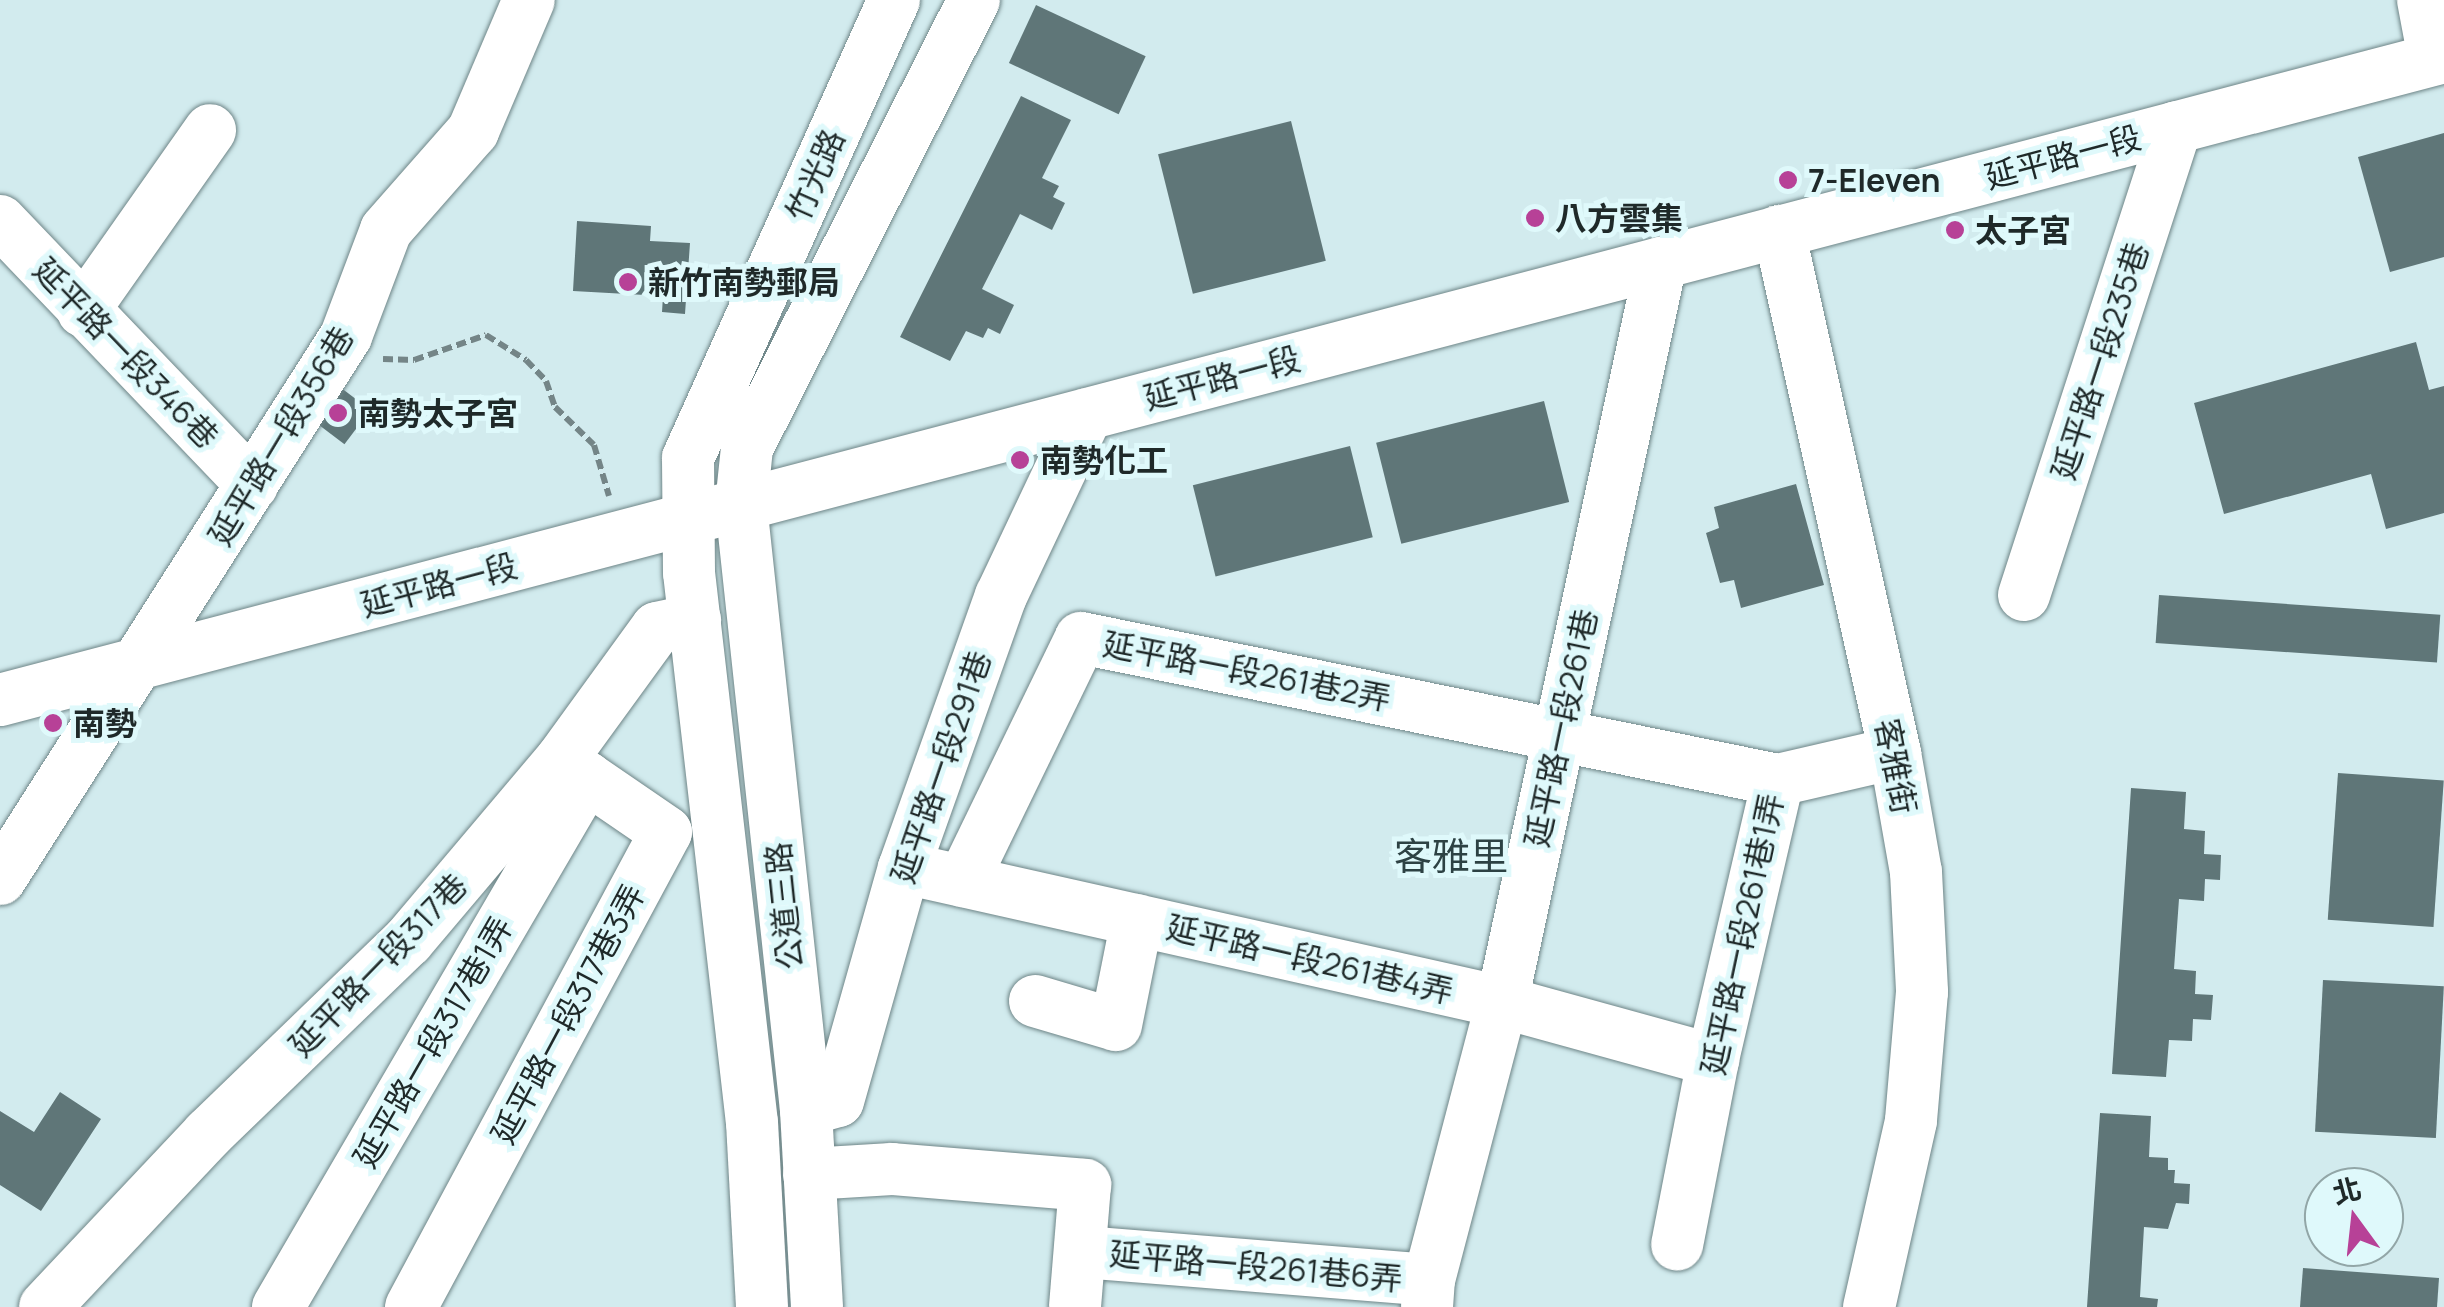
<!DOCTYPE html>
<html>
<head>
<meta charset="utf-8">
<style>
	body { margin:0 }
	#map { position:relative; width:2444px; height:1307px; overflow:hidden; background:#d2ebee; font-family:Manrope,"Noto Sans TC",sans-serif }
	div>[style] { position:absolute }
	.building>* { inset:0; background:#5f7678; transform-origin:0 0 }
	.path>* { height:6px; margin-top:-3px; transform-origin:0; background:repeating-linear-gradient(90deg,#748587 0 10px,transparent 0 15px) }
	.roads { filter:drop-shadow(0 0 2px #6e8587) drop-shadow(0 0 2px #6e8587) }
	.minor>* { height:52px; margin:-26px; padding:0 26px; transform-origin:26px; border-radius:26px; background:#fff }
	.dots>* { width:28px; height:28px; translate:-50% -50%; box-sizing:border-box; border:5px solid #dff9fb; border-radius:50% }
	span { translate:-50% -50%; white-space:nowrap; text-align:center; line-height:1.15; -webkit-text-stroke:10px #dff9fb; paint-order:stroke }
	.street-label { font-size:32px; color:#1f2929 }
	.poi-label { font-size:32px; color:#1f2929; font-weight:700 }
	.left { translate:0 -50%; text-align:left }
	.quarter-label { font-size:38px; color:#2d4244 }
	.north { position:absolute; left:2304px; top:1167px; width:100px; height:100px; box-sizing:border-box; background:#dff9fb; border:2px solid #92a6a7; border-radius:50%; rotate:345deg; font-size:28px; font-weight:700; line-height:40px; text-align:center; color:#1f2929 }
	.north::after { content:''; display:block; margin:auto; width:35px; height:45px; background:#b74197; clip-path:polygon(50% 0,100% 100%,50% 72%,0 100%) }
</style>
</head>
<body>
<div id="map">
	<div class="building">
		<div style="left:1036px;top:5px;width:121px;height:64px;rotate:25deg"></div>
		<div style="clip-path:polygon(1021px 96px,1071px 120px,1042px 178px,1059px 186px,1053px 197px,1065px 203px,1052px 230px,1020px 214px,982px 289px,1014px 305px,1000px 334px,988px 328px,983px 338px,966px 331px,950px 361px,900px 337px)"></div>
		<div style="left:1291px;top:121px;width:144px;height:137px;rotate:76deg"></div>
		<div style="clip-path:polygon(2444px 133px,2444px 257px,2390px 272px,2358px 157px)"></div>
		<div style="clip-path:polygon(577px 221px,651px 226px,650px 241px,690px 243px,685px 314px,662px 312px,663px 296px,573px 291px)"></div>
		<div style="clip-path:polygon(2416px 342px,2429px 390px,2444px 386px,2444px 513px,2386px 529px,2371px 474px,2224px 514px,2194px 403px)"></div>
		<div style="left:332px;top:381px;width:48px;height:43px;rotate:37deg"></div>
		<div style="left:1544px;top:401px;width:104px;height:173px;rotate:76deg"></div>
		<div style="left:1350px;top:446px;width:94px;height:162px;rotate:76deg"></div>
		<div style="clip-path:polygon(1796px 484px,1824px 585px,1741px 608px,1734px 580px,1720px 583px,1706px 533px,1719px 528px,1714px 507px)"></div>
		<div style="left:2159px;top:595px;width:282px;height:48px;rotate:4deg"></div>
		<div style="left:2338px;top:773px;width:106px;height:147px;rotate:4deg"></div>
		<div style="clip-path:polygon(2131px 788px,2186px 792px,2184px 829px,2205px 831px,2204px 854px,2221px 855px,2220px 880px,2205px 879px,2204px 901px,2179px 899px,2174px 969px,2196px 971px,2195px 994px,2213px 995px,2211px 1020px,2193px 1019px,2192px 1041px,2169px 1040px,2166px 1077px,2112px 1074px)"></div>
		<div style="left:2323px;top:980px;width:121px;height:152px;rotate:3deg"></div>
		<div style="clip-path:polygon(60px 1092px,101px 1119px,41px 1211px,0 1185px,0 1111px,34px 1132px)"></div>
		<div style="clip-path:polygon(2100px 1113px,2151px 1116px,2149px 1157px,2168px 1158px,2168px 1170px,2175px 1170px,2174px 1183px,2190px 1184px,2189px 1204px,2176px 1203px,2168px 1229px,2144px 1227px,2140px 1297px,2158px 1299px,2157px 1307px,2087px 1307px)"></div>
		<div style="clip-path:polygon(2303px 1268px,2439px 1278px,2437px 1307px,2300px 1307px)"></div>
	</div>
	<div class="path">
		<div style="left:383px;top:359px;width:31px;rotate:2deg"></div>
		<div style="left:414px;top:360px;width:76px;rotate:-19.1deg"></div>
		<div style="left:486px;top:335px;width:47px;rotate:32deg"></div>
		<div style="left:526px;top:360px;width:29px;rotate:46deg"></div>
		<div style="left:546px;top:381px;width:28px;rotate:71deg"></div>
		<div style="left:555px;top:407px;width:54px;rotate:44.3deg"></div>
		<div style="left:594px;top:445px;width:53px;rotate:73.6deg"></div>
	</div>
	<div class="roads">
		<div class="minor">
			<div style="left:2423px;top:0;width:60px;rotate:79.4deg"></div>
			<div style="left:0;top:221px;width:365px;rotate:46.3deg"></div>
			<div style="left:1779px;top:231px;width:535px;rotate:77.47deg"></div>
			<div style="left:1895px;top:753px;width:121px;rotate:80deg"></div>
			<div style="left:1916px;top:872px;width:120px;rotate:87.1deg"></div>
			<div style="left:1922px;top:992px;width:129px;rotate:94.9deg"></div>
			<div style="left:1911px;top:1121px;width:191px;rotate:102.7deg"></div>
			<div style="left:83px;top:311px;width:221px;rotate:-54.9deg"></div>
			<div style="left:2024px;top:595px;width:492px;rotate:-72deg"></div>
			<div style="left:0;top:700px;width:2527px;rotate:-14.74deg"></div>
			<div style="left:1778px;top:780px;width:120px;rotate:-13deg"></div>
			<div style="left:904px;top:868px;width:613px;rotate:12.63deg"></div>
			<div style="left:1502px;top:1002px;width:219px;rotate:15.4deg"></div>
			<div style="left:0;top:879px;width:644px;rotate:-57.49deg"></div>
			<div style="left:346px;top:336px;width:113px;rotate:-69.3deg"></div>
			<div style="left:386px;top:230px;width:132px;rotate:-48.7deg"></div>
			<div style="left:473px;top:131px;width:142px;rotate:-66.9deg"></div>
			<div style="left:963px;top:881px;width:270px;rotate:-64.1deg"></div>
			<div style="left:1081px;top:638px;width:711px;rotate:11.52deg"></div>
			<div style="left:1778px;top:780px;width:287px;rotate:103.1deg"></div>
			<div style="left:1713px;top:1060px;width:188px;rotate:101deg"></div>
			<div style="left:1035px;top:1001px;width:84px;rotate:16.5deg"></div>
			<div style="left:1116px;top:1025px;width:107px;rotate:-78.7deg"></div>
			<div style="left:806px;top:1110px;width:33px;rotate:-16deg"></div>
			<div style="left:838px;top:1101px;width:242px;rotate:-74.2deg"></div>
			<div style="left:904px;top:868px;width:289px;rotate:-70.4deg"></div>
			<div style="left:1001px;top:596px;width:201px;rotate:-64.7deg"></div>
			<div style="left:809px;top:1174px;width:83px;rotate:-3.4deg"></div>
			<div style="left:892px;top:1169px;width:194px;rotate:4.7deg"></div>
			<div style="left:1085px;top:1185px;width:122px;rotate:94.7deg"></div>
			<div style="left:1083px;top:1252px;width:347px;rotate:4.6deg"></div>
			<div style="left:45px;top:1307px;width:238px;rotate:-46.7deg"></div>
			<div style="left:208px;top:1134px;width:278px;rotate:-44deg"></div>
			<div style="left:408px;top:941px;width:237px;rotate:-49.8deg"></div>
			<div style="left:561px;top:760px;width:163px;rotate:-54deg"></div>
			<div style="left:657px;top:628px;width:39px;rotate:-12deg"></div>
			<div style="left:278px;top:1307px;width:613px;rotate:-59.71deg"></div>
			<div style="left:411px;top:1307px;width:539px;rotate:-61.77deg"></div>
			<div style="left:666px;top:832px;width:127px;rotate:-145.6deg"></div>
			<div style="left:762px;top:1307px;width:184px;rotate:-93.1deg"></div>
			<div style="left:752px;top:1123px;width:554px;rotate:-96.53deg"></div>
			<div style="left:689px;top:573px;width:115px;rotate:-90.5deg"></div>
			<div style="left:688px;top:458px;width:502px;rotate:-65.78deg"></div>
			<div style="left:817px;top:1307px;width:197px;rotate:-93.2deg"></div>
			<div style="left:806px;top:1110px;width:608px;rotate:-96.13deg"></div>
			<div style="left:741px;top:505px;width:57px;rotate:-84deg"></div>
			<div style="left:747px;top:448px;width:502px;rotate:-63.13deg"></div>
			<div style="left:1427px;top:1307px;width:27px;rotate:-86deg"></div>
			<div style="left:1429px;top:1280px;width:287px;rotate:-75.3deg"></div>
			<div style="left:1502px;top:1002px;width:756px;rotate:-77.86deg"></div>
		</div>
	</div>
	<div class="dots">
		<div style="left:1788px;top:180px;background:#b74197"></div>
		<div style="left:1535px;top:218px;background:#b74197"></div>
		<div style="left:1955px;top:230px;background:#b74197"></div>
		<div style="left:628px;top:282px;background:#b74197"></div>
		<div style="left:338px;top:413px;background:#b74197"></div>
		<div style="left:1020px;top:460px;background:#b74197"></div>
		<div style="left:53px;top:723px;background:#b74197"></div>
	</div>
	<div class="street-label">
		<span style="left:2063px;top:157px;rotate:-15deg">延平路一段</span>
		<span style="left:815px;top:175px;rotate:-66deg">竹光路</span>
		<span style="left:126px;top:353px;rotate:46deg">延平路一段346巷</span>
		<span style="left:2100px;top:361px;rotate:-72deg">延平路一段235巷</span>
		<span style="left:1222px;top:378px;rotate:-15deg">延平路一段</span>
		<span style="left:281px;top:436px;rotate:-59deg">延平路一段356巷</span>
		<span style="left:439px;top:585px;rotate:-15deg">延平路一段</span>
		<span style="left:1247px;top:671px;rotate:11deg">延平路一段261巷2弄</span>
		<span style="left:1561px;top:728px;rotate:-78deg">延平路一段261巷</span>
		<span style="left:1896px;top:766px;rotate:79deg">客雅街</span>
		<span style="left:941px;top:767px;rotate:-71deg">延平路一段291巷</span>
		<span style="left:784px;top:906px;rotate:-96deg">公道三路</span>
		<span style="left:1742px;top:934px;rotate:-78deg">延平路一段261巷1弄</span>
		<span style="left:1310px;top:959px;rotate:13deg">延平路一段261巷4弄</span>
		<span style="left:378px;top:965px;rotate:-46deg">延平路一段317巷</span>
		<span style="left:568px;top:1014px;rotate:-62deg">延平路一段317巷3弄</span>
		<span style="left:433px;top:1042px;rotate:-60deg">延平路一段317巷1弄</span>
		<span style="left:1256px;top:1266px;rotate:5deg">延平路一段261巷6弄</span>
	</div>
	<div class="poi-label">
		<span class="left" style="left:1808px;top:180px">7-Eleven</span>
		<span class="left" style="left:1555px;top:218px">八方雲集</span>
		<span class="left" style="left:1975px;top:230px">太子宮</span>
		<span class="left" style="left:648px;top:282px">新竹南勢郵局</span>
		<span class="left" style="left:358px;top:413px">南勢太子宮</span>
		<span class="left" style="left:1040px;top:460px">南勢化工</span>
		<span class="left" style="left:73px;top:723px">南勢</span>
	</div>
	<div class="quarter-label">
		<span style="left:1451px;top:856px">客雅里</span>
	</div>
	<div class="north">北</div>
</div>
</body>
</html>
